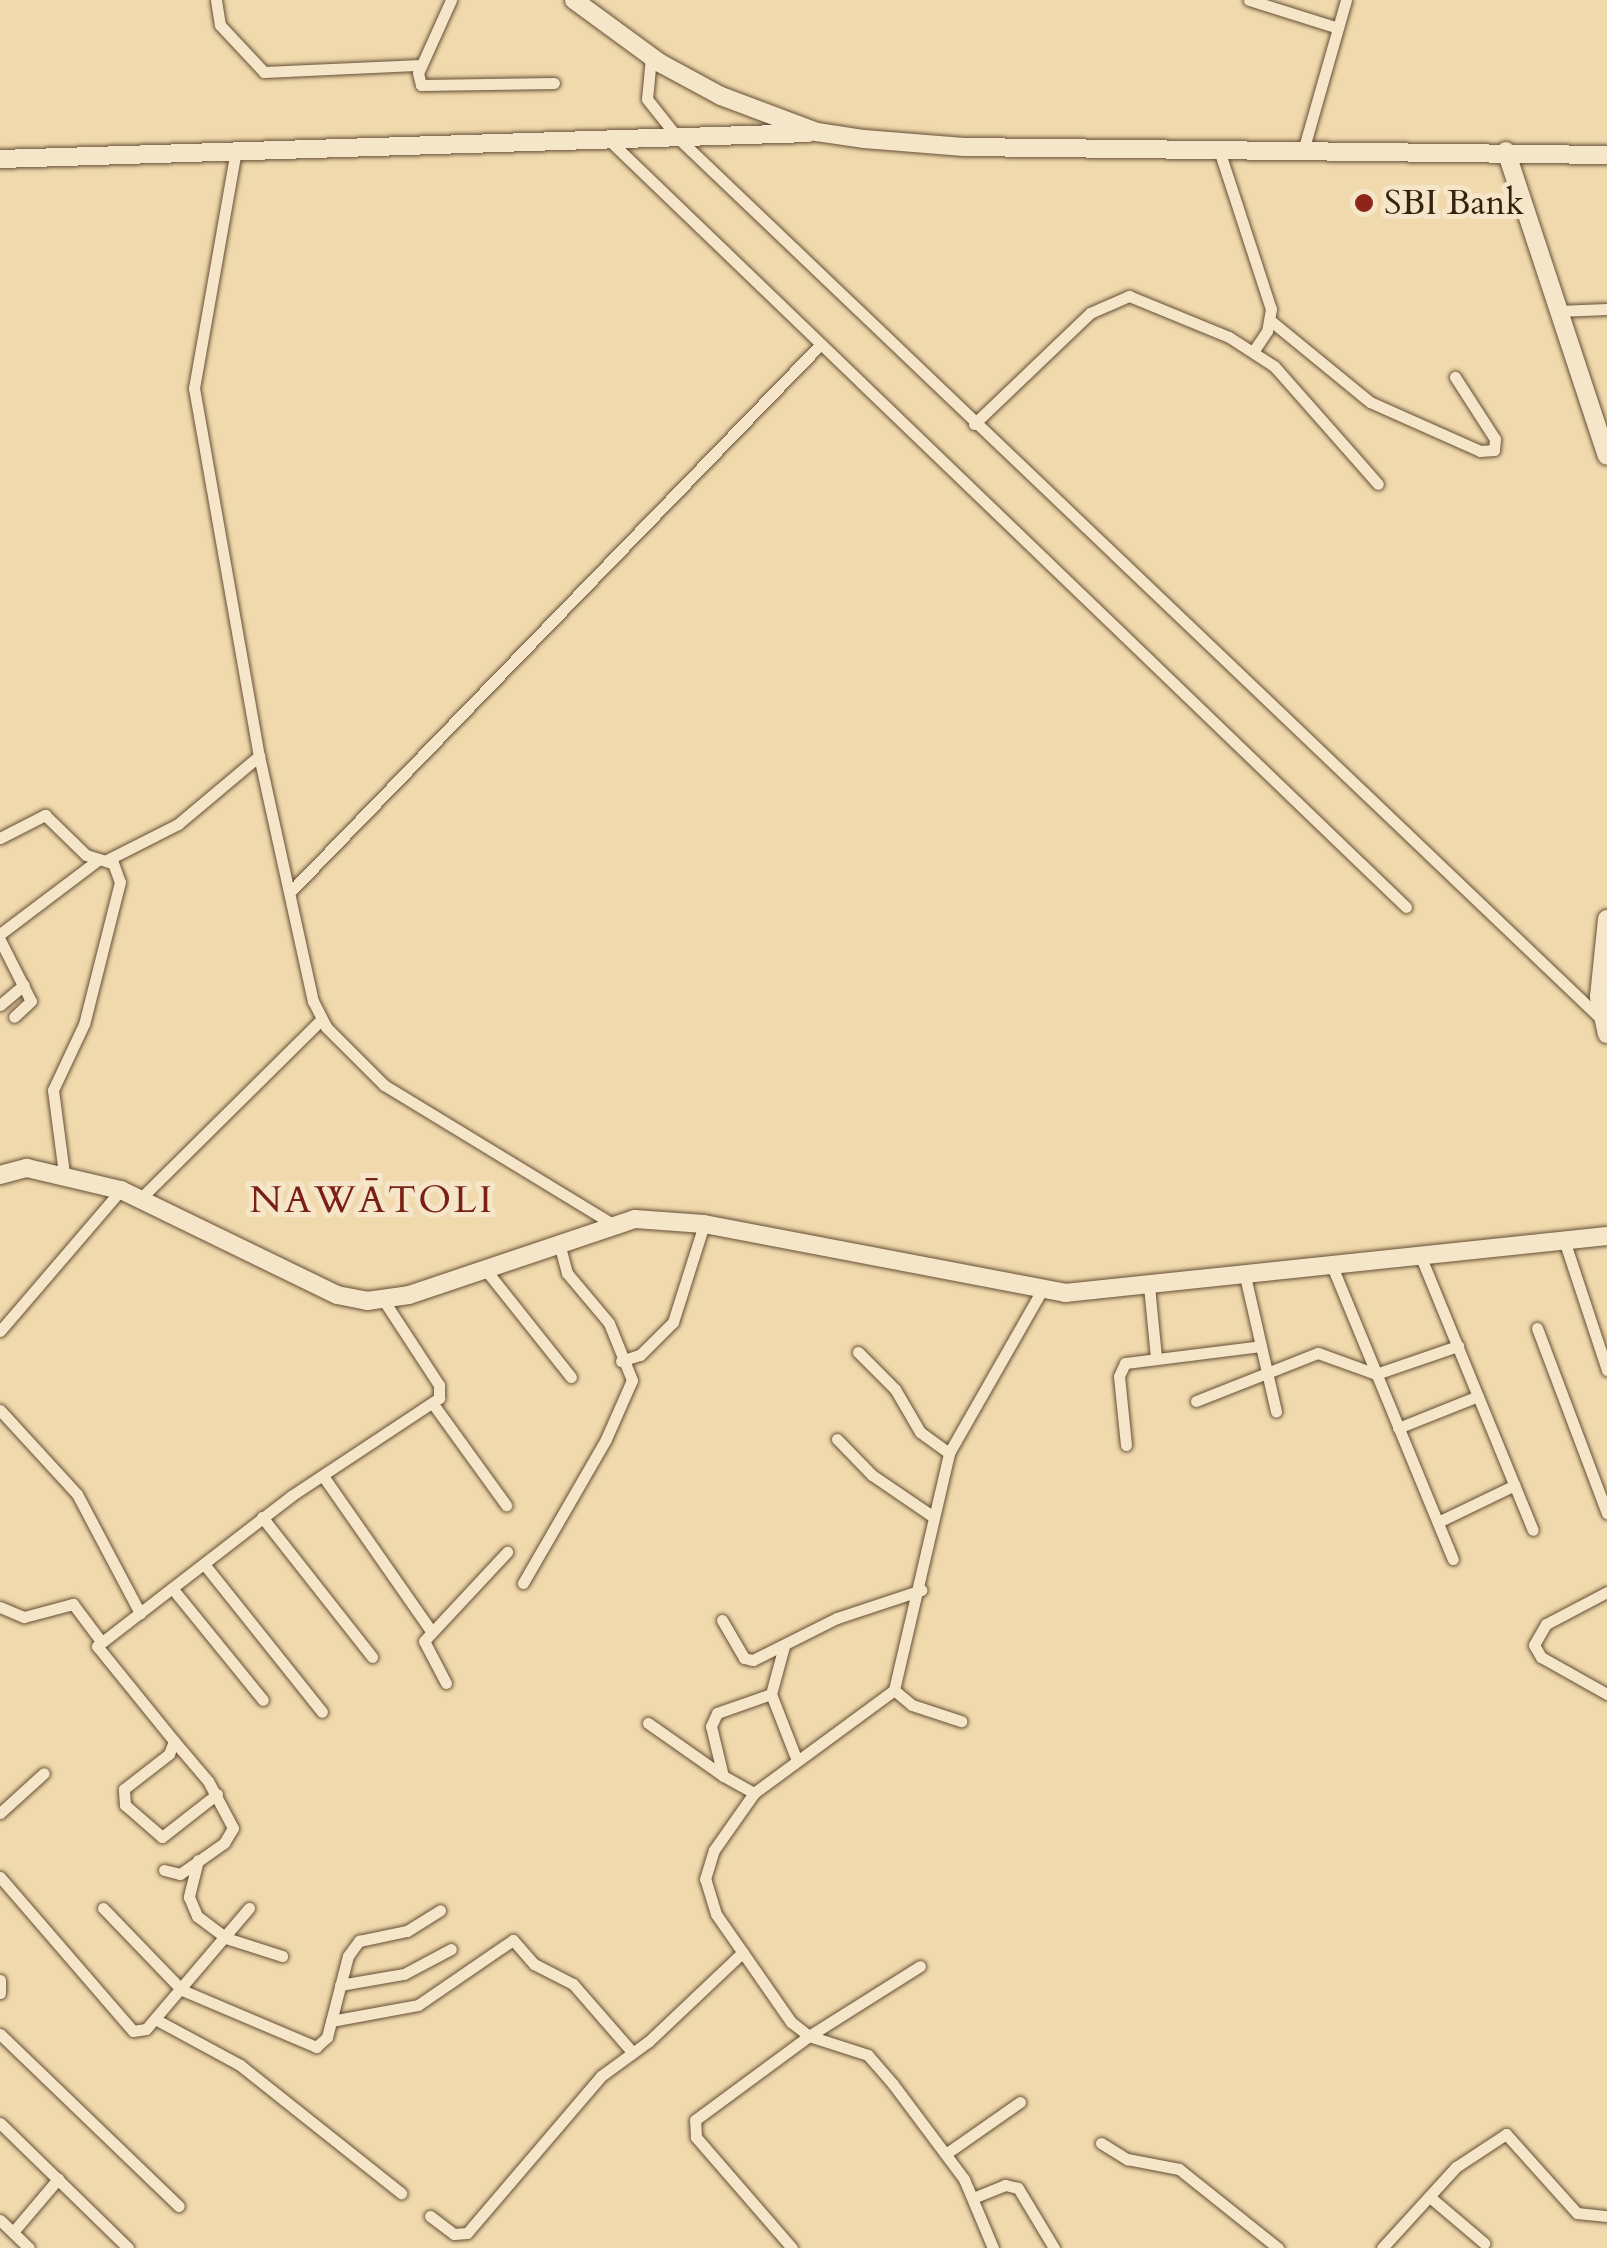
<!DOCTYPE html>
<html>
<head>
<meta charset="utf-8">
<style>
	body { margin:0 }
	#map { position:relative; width:1607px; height:2248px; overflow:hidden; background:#f0d9ac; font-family:Cardo,serif }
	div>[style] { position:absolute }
	.roads { filter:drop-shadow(0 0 2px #654f36) drop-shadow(0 0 2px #654f36) }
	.street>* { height:11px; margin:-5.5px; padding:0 5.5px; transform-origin:5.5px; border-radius:5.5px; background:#f5e6c9 }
	.secondary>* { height:18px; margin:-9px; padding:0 9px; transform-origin:9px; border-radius:9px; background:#f5e6c9 }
	.dots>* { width:28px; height:28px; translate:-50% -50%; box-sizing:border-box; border:5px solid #f5e6c9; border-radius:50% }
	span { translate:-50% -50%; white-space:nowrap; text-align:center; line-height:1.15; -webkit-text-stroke:10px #f5e6c9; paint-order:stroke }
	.poi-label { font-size:35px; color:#37210f }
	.left { translate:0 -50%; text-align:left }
	.neighbourhood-label { font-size:38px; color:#7a1f14; letter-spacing:2.5px }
</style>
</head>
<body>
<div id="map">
	<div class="roads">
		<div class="street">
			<div style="left:216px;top:0;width:25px;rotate:81deg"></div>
			<div style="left:220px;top:25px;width:64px;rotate:46.9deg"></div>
			<div style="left:264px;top:72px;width:157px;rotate:-2.6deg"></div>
			<div style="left:451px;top:0;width:80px;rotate:114.3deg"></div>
			<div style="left:418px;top:73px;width:12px;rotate:76deg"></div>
			<div style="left:421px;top:85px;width:133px;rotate:-0.9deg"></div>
			<div style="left:1249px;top:0;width:93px;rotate:17.5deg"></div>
			<div style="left:651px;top:57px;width:42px;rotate:95.4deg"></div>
			<div style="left:647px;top:99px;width:50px;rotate:51.5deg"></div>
			<div style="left:678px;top:138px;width:1273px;rotate:43.66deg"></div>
			<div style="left:609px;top:140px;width:1106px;rotate:43.9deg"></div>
			<div style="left:1218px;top:147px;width:170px;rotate:71.9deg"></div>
			<div style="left:1271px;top:309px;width:22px;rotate:100deg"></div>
			<div style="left:1267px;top:331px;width:23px;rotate:124deg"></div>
			<div style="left:236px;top:150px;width:242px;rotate:100deg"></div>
			<div style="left:194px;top:388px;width:374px;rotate:80deg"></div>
			<div style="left:259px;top:756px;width:251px;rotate:77.6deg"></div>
			<div style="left:313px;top:1001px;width:29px;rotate:63deg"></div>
			<div style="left:326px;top:1027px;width:82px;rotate:45deg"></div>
			<div style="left:384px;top:1085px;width:268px;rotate:31.3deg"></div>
			<div style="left:1303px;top:151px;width:157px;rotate:-74.1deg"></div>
			<div style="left:1558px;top:311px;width:49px;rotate:-2.3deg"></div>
			<div style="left:1271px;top:321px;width:128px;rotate:39.3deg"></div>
			<div style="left:1370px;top:402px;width:120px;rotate:24deg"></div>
			<div style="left:1480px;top:451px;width:14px;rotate:-4deg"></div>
			<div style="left:1494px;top:450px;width:11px;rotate:-85deg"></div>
			<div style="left:1495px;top:439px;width:74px;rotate:-122.8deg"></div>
			<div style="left:974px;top:424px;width:161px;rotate:-43.7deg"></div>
			<div style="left:1090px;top:313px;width:43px;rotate:-23.6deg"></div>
			<div style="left:1129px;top:296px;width:108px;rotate:22.3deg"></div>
			<div style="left:1229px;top:337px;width:54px;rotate:32.8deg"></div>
			<div style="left:1274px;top:366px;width:157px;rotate:48.6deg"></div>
			<div style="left:0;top:838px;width:51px;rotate:-27.1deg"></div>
			<div style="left:45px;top:815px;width:57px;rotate:44.3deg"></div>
			<div style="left:86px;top:855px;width:28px;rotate:17deg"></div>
			<div style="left:113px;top:863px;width:20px;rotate:70deg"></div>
			<div style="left:120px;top:882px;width:146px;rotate:104.2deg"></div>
			<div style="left:84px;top:1024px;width:73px;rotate:115.2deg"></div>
			<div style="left:53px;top:1090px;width:84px;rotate:82.5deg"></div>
			<div style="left:107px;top:860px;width:80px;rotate:-26.9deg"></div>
			<div style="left:178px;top:824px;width:106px;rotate:-40deg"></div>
			<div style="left:291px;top:891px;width:760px;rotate:-45.91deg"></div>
			<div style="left:0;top:934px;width:123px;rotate:-37.1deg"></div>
			<div style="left:0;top:940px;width:68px;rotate:63.1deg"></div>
			<div style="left:31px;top:1001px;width:23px;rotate:137deg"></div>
			<div style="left:0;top:1005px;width:31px;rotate:-40deg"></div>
			<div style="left:142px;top:1197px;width:252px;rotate:-44.7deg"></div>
			<div style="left:1564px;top:1240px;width:137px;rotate:71.7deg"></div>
			<div style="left:1420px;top:1255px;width:297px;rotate:67.7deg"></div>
			<div style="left:1332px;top:1266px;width:317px;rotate:67.6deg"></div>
			<div style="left:485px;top:1269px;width:138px;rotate:51.5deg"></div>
			<div style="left:1245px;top:1276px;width:139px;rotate:77.1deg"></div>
			<div style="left:1149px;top:1286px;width:72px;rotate:84.4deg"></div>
			<div style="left:1537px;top:1328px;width:198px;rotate:69.3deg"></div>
			<div style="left:0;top:1331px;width:186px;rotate:-49.4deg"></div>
			<div style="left:858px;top:1352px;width:52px;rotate:45deg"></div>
			<div style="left:895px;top:1389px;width:50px;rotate:59.8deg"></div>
			<div style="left:920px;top:1432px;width:36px;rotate:36deg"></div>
			<div style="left:621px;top:1361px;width:20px;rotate:-18deg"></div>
			<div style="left:640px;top:1355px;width:47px;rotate:-45deg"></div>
			<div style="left:673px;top:1322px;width:103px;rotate:-72.4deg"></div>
			<div style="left:1196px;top:1401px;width:131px;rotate:-21.5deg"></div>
			<div style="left:1318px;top:1353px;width:62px;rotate:19.9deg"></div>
			<div style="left:1376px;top:1374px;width:87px;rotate:-18.9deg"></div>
			<div style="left:433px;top:1404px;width:125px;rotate:54.1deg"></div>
			<div style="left:0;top:1410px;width:114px;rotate:47.5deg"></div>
			<div style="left:77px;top:1494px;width:135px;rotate:62.1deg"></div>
			<div style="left:1398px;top:1428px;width:86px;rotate:-21.8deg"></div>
			<div style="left:837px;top:1439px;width:50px;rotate:45.8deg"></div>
			<div style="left:872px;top:1475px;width:73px;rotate:34.3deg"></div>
			<div style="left:1126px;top:1445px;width:69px;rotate:-95.8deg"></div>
			<div style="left:1119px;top:1376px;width:14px;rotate:-65deg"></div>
			<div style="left:1125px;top:1363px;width:137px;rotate:-7.1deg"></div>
			<div style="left:323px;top:1476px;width:189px;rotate:55.1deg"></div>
			<div style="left:262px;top:1517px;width:178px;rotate:51.8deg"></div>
			<div style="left:1438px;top:1522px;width:85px;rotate:-25.7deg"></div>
			<div style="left:204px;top:1564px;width:189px;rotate:51.4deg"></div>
			<div style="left:523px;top:1583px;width:166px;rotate:-60deg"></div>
			<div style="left:606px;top:1439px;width:64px;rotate:-66.2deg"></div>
			<div style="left:632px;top:1380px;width:61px;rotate:-112deg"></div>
			<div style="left:609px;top:1323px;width:65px;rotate:-130deg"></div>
			<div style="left:567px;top:1273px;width:31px;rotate:-105deg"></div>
			<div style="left:172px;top:1588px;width:144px;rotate:50.9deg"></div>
			<div style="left:1607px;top:1592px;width:69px;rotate:152.3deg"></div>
			<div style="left:1546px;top:1624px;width:24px;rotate:120deg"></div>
			<div style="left:1534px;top:1645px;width:14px;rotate:60deg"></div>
			<div style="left:1541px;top:1657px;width:76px;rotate:29.3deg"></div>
			<div style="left:0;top:1607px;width:26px;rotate:23deg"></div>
			<div style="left:24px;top:1617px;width:51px;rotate:-14.9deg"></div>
			<div style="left:73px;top:1604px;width:45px;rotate:53.1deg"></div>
			<div style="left:722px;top:1620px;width:44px;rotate:59.9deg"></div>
			<div style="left:744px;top:1658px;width:9px;rotate:13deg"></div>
			<div style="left:753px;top:1660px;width:94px;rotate:-26.6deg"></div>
			<div style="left:837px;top:1618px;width:89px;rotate:-18.4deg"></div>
			<div style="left:446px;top:1683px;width:47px;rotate:-117.6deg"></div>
			<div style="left:424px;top:1641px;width:122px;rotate:-47deg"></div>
			<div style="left:894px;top:1690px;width:23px;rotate:40deg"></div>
			<div style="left:912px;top:1705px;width:52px;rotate:18.1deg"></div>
			<div style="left:771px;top:1694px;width:50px;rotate:-74.8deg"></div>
			<div style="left:648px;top:1723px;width:90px;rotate:35.1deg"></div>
			<div style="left:754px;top:1793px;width:35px;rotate:-151deg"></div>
			<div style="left:723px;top:1776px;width:51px;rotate:-103.5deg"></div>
			<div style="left:711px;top:1726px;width:14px;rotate:-65deg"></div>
			<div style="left:717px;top:1713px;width:57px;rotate:-19.4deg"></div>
			<div style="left:771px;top:1694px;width:69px;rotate:68.7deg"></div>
			<div style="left:217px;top:1794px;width:70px;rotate:142deg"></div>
			<div style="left:162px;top:1837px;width:49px;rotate:-139.1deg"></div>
			<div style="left:125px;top:1805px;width:16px;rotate:-94deg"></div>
			<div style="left:124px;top:1789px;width:57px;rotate:-37.9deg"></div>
			<div style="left:169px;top:1754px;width:14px;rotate:-69deg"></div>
			<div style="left:174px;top:1741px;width:122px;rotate:-129deg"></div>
			<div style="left:97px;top:1646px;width:245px;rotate:-37.7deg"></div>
			<div style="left:291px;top:1496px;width:178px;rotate:-33.5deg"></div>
			<div style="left:439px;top:1398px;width:13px;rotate:-90deg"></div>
			<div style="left:439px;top:1385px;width:100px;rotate:-123.2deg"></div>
			<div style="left:0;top:1813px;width:59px;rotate:-42.3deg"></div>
			<div style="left:198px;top:1860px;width:38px;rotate:104deg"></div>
			<div style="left:189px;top:1897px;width:21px;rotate:67deg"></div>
			<div style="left:197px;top:1916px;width:36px;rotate:37deg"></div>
			<div style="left:226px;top:1938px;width:59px;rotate:17.8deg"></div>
			<div style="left:164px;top:1870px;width:16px;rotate:14deg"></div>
			<div style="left:180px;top:1874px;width:54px;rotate:-35.2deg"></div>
			<div style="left:224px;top:1843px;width:17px;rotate:-59deg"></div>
			<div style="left:233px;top:1828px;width:53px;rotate:-118deg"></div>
			<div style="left:208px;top:1781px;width:52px;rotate:-130.4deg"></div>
			<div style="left:0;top:1877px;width:203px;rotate:49.2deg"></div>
			<div style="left:133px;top:2031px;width:13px;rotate:-9deg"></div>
			<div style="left:146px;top:2029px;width:159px;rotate:-49.6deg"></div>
			<div style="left:103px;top:1908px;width:114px;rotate:46.1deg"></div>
			<div style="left:182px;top:1990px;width:146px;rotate:23deg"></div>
			<div style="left:316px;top:2047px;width:15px;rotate:-42deg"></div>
			<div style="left:327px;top:2037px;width:84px;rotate:-75.5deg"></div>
			<div style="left:348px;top:1956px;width:19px;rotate:-54deg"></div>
			<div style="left:359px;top:1941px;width:49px;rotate:-11.8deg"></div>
			<div style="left:407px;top:1931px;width:39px;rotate:-32deg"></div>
			<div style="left:0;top:1980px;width:13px;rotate:90deg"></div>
			<div style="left:340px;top:1985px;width:65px;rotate:-9.8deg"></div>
			<div style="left:404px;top:1974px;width:53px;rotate:-28deg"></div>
			<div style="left:155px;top:2019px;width:97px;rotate:28.4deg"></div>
			<div style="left:240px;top:2065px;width:206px;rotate:38.5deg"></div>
			<div style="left:331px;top:2021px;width:88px;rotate:-10.4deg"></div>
			<div style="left:418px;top:2005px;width:115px;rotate:-34.4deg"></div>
			<div style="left:513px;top:1940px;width:32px;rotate:49deg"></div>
			<div style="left:534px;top:1964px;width:44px;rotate:27.1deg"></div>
			<div style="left:573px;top:1984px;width:91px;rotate:49deg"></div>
			<div style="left:0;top:2034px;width:248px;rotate:43.9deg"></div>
			<div style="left:0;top:2123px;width:179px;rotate:44.3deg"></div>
			<div style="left:1101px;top:2143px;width:31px;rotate:32deg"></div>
			<div style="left:1127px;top:2159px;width:53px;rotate:10.9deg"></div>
			<div style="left:1179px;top:2169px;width:127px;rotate:38.6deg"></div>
			<div style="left:947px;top:2153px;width:89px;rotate:-34.9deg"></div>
			<div style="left:973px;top:2198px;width:35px;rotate:-22deg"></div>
			<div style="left:1005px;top:2185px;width:13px;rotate:13deg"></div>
			<div style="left:1018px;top:2188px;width:70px;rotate:59deg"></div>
			<div style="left:1431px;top:2198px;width:70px;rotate:40.3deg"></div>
			<div style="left:430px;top:2216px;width:30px;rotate:37deg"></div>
			<div style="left:454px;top:2234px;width:13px;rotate:-4deg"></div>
			<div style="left:467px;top:2233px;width:206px;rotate:-49.5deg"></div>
			<div style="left:601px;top:2076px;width:59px;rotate:-36.1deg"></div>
			<div style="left:649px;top:2041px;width:129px;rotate:-43.4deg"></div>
			<div style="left:0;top:2220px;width:40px;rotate:44deg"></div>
			<div style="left:13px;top:2232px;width:70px;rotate:-49.7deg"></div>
			<div style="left:792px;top:2248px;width:147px;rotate:-130.9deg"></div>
			<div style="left:696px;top:2137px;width:17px;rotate:-93deg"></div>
			<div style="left:695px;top:2120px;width:142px;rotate:-36.4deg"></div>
			<div style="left:809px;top:2036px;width:131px;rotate:-32.2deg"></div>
			<div style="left:993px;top:2248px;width:75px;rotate:-112.8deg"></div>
			<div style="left:964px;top:2179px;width:119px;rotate:-126.8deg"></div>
			<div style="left:893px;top:2084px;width:38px;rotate:-131deg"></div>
			<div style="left:868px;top:2055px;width:62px;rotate:-162.1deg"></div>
			<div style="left:809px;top:2036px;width:23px;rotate:-142deg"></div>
			<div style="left:791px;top:2022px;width:131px;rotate:-124.8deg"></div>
			<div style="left:716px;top:1914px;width:37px;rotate:-107deg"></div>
			<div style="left:705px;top:1879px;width:30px;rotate:-73deg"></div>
			<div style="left:714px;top:1850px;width:70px;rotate:-54.9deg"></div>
			<div style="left:754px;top:1793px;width:174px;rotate:-36.3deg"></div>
			<div style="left:894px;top:1690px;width:243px;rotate:-76.9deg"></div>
			<div style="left:949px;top:1453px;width:188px;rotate:-60.3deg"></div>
			<div style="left:1382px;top:2248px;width:110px;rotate:-47.6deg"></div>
			<div style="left:1456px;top:2167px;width:60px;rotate:-33.4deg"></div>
			<div style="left:1506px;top:2134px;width:106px;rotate:48.1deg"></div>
			<div style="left:1577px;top:2213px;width:30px;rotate:6deg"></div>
		</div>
		<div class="secondary">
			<div style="left:574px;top:0;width:107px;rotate:36.2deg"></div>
			<div style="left:660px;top:63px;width:69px;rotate:28.4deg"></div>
			<div style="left:721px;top:96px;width:103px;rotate:20.6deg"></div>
			<div style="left:817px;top:132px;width:48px;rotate:8.5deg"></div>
			<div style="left:864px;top:139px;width:100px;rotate:4.6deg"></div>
			<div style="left:964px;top:147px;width:643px;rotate:0.71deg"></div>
			<div style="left:1506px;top:151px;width:321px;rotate:71.7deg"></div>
			<div style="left:0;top:159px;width:809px;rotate:-1.84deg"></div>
			<div style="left:1607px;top:919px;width:78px;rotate:95.9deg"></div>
			<div style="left:1599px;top:997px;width:38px;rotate:78deg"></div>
			<div style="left:0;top:1175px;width:28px;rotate:-15deg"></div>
			<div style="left:27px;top:1168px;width:97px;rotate:13.2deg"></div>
			<div style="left:121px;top:1190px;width:240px;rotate:25.9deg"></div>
			<div style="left:337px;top:1295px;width:31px;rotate:11deg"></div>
			<div style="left:367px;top:1301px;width:42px;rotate:-8.1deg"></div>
			<div style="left:409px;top:1295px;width:238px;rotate:-18.6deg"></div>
			<div style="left:635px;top:1219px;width:69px;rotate:4.1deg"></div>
			<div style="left:704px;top:1224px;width:368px;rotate:10.8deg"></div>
			<div style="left:1065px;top:1293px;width:545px;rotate:-6deg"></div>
		</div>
	</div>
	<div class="dots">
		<div style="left:1364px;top:203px;background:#8f2418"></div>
	</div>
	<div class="poi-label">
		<span class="left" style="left:1384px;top:203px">SBI Bank</span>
	</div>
	<div class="neighbourhood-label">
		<span style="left:372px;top:1201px">NAWĀTOLI</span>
	</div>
</div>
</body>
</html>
